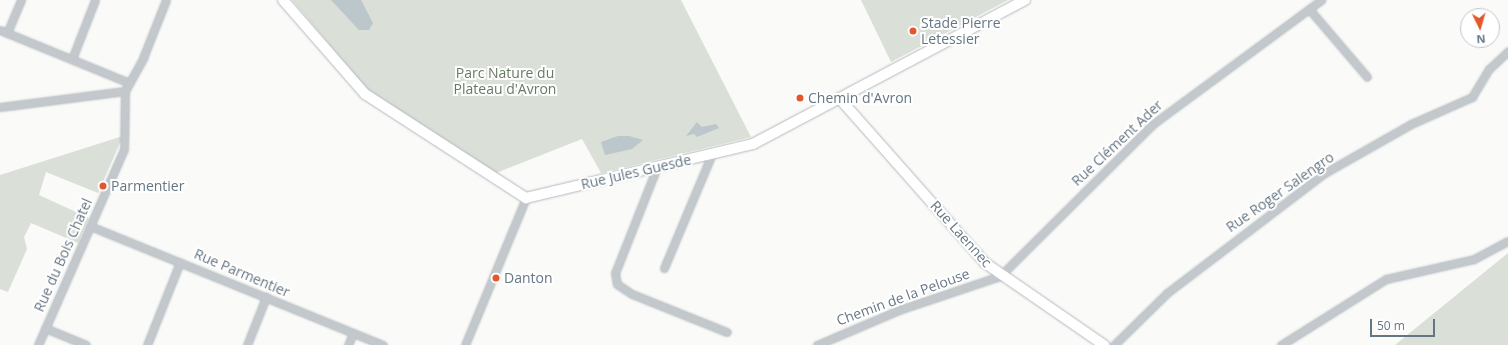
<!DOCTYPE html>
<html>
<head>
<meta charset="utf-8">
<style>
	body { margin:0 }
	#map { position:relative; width:1508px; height:345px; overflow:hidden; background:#fafaf8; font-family:"Open Sans",sans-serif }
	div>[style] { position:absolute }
	.green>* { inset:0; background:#dadfd7 }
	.water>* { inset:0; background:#bbc7cb }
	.roads { filter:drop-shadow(0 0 1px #b3babf) drop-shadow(0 0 1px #b3babf) }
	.street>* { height:7px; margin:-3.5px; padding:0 3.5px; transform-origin:3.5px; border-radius:3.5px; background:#c3c8cc }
	.secondary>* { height:10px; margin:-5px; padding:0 5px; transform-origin:5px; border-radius:5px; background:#fff }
	.dots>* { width:11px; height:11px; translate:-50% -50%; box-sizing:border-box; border:2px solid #fff; border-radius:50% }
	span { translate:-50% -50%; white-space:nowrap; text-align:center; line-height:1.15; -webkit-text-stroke:4px #fff; paint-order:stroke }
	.poi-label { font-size:14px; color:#657683 }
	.left { translate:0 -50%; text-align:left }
	.park-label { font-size:14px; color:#687a64 }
	.street-label { font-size:14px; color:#657683 }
	.north { position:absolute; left:1460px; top:8px; width:40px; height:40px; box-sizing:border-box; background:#fff; border:1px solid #c1c8cd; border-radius:50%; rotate:175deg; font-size:11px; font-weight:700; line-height:16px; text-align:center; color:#657683 }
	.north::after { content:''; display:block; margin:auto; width:14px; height:18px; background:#e4572e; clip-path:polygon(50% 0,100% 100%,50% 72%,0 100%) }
	.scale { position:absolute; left:1370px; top:319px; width:65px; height:18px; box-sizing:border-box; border:2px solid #657683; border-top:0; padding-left:5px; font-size:12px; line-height:14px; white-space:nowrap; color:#657683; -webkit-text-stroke:3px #fff; paint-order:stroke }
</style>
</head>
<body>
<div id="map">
	<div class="green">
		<div style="clip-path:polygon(292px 0,681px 0,751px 137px,601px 173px,582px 139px,496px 173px,367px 89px)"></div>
		<div style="clip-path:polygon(861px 0,1008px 0,891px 62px)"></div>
		<div style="clip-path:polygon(123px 136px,98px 193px,46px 172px,39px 195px,89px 218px,78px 243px,31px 223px,24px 237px,27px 249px,8px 292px,0 289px,0 175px)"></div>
		<div style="clip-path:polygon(1508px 253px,1508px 345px,1395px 345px)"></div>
	</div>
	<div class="water">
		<div style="clip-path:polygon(331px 0,361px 0,373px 23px,369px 30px,359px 30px)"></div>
		<div style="clip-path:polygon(697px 122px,702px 127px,716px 124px,719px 128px,697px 137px,694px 134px,686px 136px)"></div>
		<div style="clip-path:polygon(618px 136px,629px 136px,643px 140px,632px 149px,605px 155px,601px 142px)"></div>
	</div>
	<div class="roads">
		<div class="street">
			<div style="left:1309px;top:9px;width:89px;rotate:49.5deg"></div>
			<div style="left:0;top:30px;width:140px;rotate:22.2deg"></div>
			<div style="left:7px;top:33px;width:36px;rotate:-67deg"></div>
			<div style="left:72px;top:59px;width:63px;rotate:-68.7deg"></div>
			<div style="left:0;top:107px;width:126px;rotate:-7.3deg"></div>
			<div style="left:657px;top:167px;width:114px;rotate:111.6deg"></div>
			<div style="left:615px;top:273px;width:11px;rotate:80deg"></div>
			<div style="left:617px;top:284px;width:18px;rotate:34deg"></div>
			<div style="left:632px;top:294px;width:102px;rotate:21.8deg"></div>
			<div style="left:90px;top:226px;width:316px;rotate:22.1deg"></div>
			<div style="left:664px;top:268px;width:124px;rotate:-67.2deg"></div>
			<div style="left:45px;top:328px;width:44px;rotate:22.5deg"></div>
			<div style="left:38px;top:345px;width:214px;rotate:-66.3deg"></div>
			<div style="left:124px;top:149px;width:58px;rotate:-89deg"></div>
			<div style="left:125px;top:91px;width:38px;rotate:-61deg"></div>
			<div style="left:143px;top:58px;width:62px;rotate:-68.4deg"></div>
			<div style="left:147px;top:345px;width:89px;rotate:-68.3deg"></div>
			<div style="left:247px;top:345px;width:52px;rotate:-68.4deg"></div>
			<div style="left:348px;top:345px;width:13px;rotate:-67deg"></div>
			<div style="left:465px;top:345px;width:159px;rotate:-67.5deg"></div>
			<div style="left:817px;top:345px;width:89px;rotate:-23.1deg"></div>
			<div style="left:899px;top:310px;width:107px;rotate:-18.6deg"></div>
			<div style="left:1000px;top:276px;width:216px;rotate:-44.8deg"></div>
			<div style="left:1153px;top:124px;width:209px;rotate:-36.4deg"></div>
			<div style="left:1114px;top:345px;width:74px;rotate:-44.5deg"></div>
			<div style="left:1167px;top:293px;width:196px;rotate:-37.3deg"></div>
			<div style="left:1323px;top:174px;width:101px;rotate:-29.6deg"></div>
			<div style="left:1411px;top:124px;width:67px;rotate:-23.9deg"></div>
			<div style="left:1472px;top:97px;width:33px;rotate:-59deg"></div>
			<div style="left:1489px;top:69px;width:26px;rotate:-43deg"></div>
			<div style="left:1281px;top:345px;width:124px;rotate:-32.2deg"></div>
			<div style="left:1386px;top:279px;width:90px;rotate:-12.8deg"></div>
			<div style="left:1474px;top:259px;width:38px;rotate:-28deg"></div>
		</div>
		<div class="secondary">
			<div style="left:283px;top:0;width:125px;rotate:48.9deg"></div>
			<div style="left:365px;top:94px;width:192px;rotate:32.9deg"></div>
			<div style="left:526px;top:198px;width:233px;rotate:-13.4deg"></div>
			<div style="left:753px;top:144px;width:308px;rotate:-27.9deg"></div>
			<div style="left:840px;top:99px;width:219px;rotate:48.5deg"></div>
			<div style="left:985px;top:263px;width:145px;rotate:34.6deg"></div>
		</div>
	</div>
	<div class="dots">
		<div style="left:913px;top:31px;background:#e4572e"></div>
		<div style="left:800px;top:98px;background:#e4572e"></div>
		<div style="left:103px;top:186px;background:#e4572e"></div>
		<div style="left:496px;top:278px;background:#e4572e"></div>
	</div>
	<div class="poi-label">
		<span class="left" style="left:921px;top:31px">Stade Pierre<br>Letessier</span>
		<span class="left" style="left:808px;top:98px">Chemin d'Avron</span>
		<span class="left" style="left:111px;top:186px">Parmentier</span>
		<span class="left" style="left:504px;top:278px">Danton</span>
	</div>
	<div class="park-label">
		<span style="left:505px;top:81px">Parc Nature du<br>Plateau d'Avron</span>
	</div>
	<div class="street-label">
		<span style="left:1117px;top:143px;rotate:-43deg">Rue Clément Ader</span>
		<span style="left:636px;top:172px;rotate:-13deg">Rue Jules Guesde</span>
		<span style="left:1280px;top:192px;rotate:-35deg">Rue Roger Salengro</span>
		<span style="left:961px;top:234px;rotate:48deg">Rue Laennec</span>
		<span style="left:63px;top:255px;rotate:-66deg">Rue du Bois Chatel</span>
		<span style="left:242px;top:273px;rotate:23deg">Rue Parmentier</span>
		<span style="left:903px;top:297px;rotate:-20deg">Chemin de la Pelouse</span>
	</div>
	<div class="north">N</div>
	<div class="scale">50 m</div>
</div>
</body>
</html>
